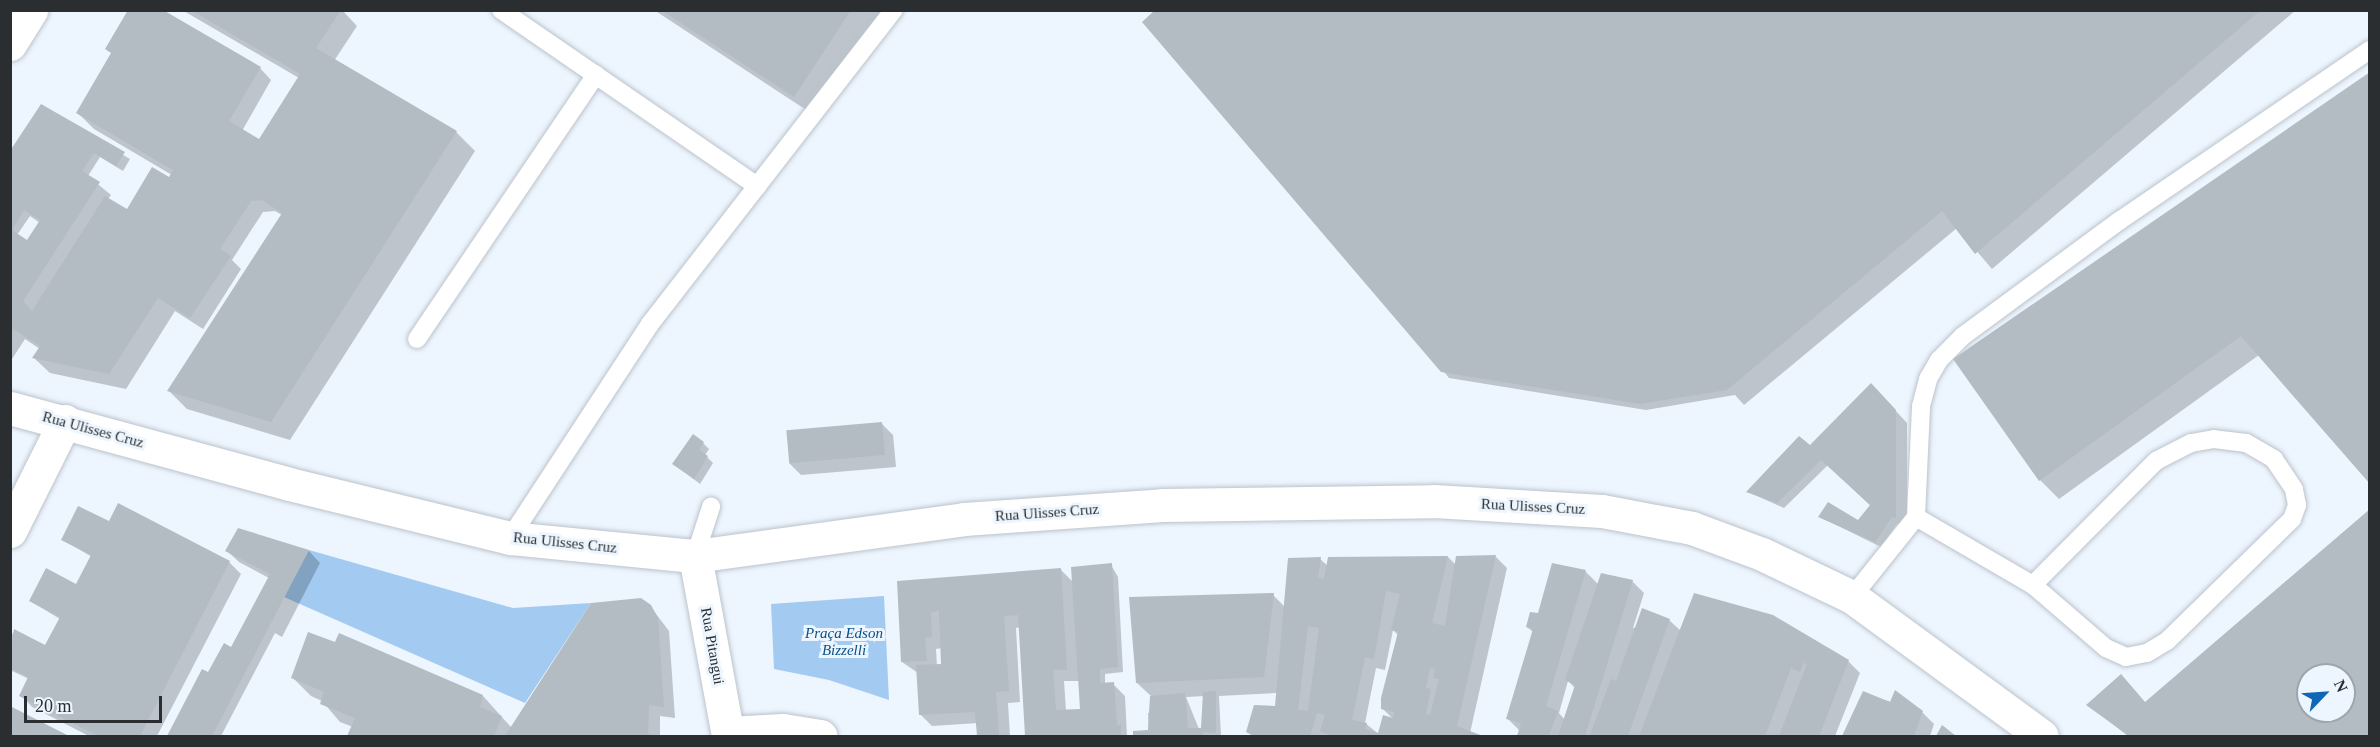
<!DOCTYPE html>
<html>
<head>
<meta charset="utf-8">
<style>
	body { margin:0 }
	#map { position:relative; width:2380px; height:747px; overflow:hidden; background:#edf5fe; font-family:Georgia,serif }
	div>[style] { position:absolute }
	.green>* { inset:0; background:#a3cbf2 }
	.shadow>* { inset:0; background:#0003 }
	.building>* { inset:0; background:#b3bbc3; transform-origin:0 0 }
	.roads { filter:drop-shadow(0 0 2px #bbc3cb) drop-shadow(0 0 2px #bbc3cb) }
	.lane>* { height:18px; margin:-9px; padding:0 9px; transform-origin:9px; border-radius:9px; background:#fff }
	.street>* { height:33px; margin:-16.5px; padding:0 16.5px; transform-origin:16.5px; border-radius:16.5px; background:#fff }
	.secondary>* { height:33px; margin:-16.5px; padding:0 16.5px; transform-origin:16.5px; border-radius:16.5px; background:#fff }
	span { translate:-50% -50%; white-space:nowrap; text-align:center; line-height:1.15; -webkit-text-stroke:6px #edf5fe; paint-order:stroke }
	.street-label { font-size:15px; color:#2a2e31 }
	.park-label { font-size:15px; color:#095187; font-style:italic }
	.frame { position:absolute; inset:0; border:12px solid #2a2e31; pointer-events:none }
	.north { position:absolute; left:2296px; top:663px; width:60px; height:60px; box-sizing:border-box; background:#edf5fe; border:2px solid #9fa5ac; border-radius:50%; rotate:65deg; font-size:16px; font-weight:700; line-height:24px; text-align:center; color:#2a2e31 }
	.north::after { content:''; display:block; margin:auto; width:21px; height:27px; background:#1067b5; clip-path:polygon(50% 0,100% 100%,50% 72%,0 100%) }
	.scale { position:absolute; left:24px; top:696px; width:138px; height:27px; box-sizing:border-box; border:3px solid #2a2e31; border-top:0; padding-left:8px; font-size:18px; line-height:21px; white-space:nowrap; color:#2a2e31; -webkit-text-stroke:4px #edf5fe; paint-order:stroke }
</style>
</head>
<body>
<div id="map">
	<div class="green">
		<div style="clip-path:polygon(309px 550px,513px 608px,591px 603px,525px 703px,284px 597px)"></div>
		<div style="clip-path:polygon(884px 596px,889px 700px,829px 680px,774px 669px,771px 604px)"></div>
	</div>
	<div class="shadow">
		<div style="clip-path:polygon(evenodd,182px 10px,342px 10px,357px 26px,334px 61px,456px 132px,475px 151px,290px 440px,187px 409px,169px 391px,282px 215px,275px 211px,263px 212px,232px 260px,241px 269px,203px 329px,175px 311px,126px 389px,50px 373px,34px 358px,40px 349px,25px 339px,10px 362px,10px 165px,41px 106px,130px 159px,123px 171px,100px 157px,88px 176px,111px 195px,108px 199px,127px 211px,172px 175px,94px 129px,78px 113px,260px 68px,271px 80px,242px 131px,259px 141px,299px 78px,182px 10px,30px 216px,40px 223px,28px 242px,17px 235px,30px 216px)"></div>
		<div style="clip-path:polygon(654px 10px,882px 10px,814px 115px)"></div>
		<div style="clip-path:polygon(1157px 10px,2296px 10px,1992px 269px,1957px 228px,1744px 405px,1735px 395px,1646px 410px,1449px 378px)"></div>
		<div style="clip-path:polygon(2370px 73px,2259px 355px,2059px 499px,2040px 480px)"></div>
		<div style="clip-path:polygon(1883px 397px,1907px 423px,1907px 529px,1897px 524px,1881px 547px,1820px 517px,1858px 521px,1876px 511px,1828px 465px,1784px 508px,1748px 492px)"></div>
		<div style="clip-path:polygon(881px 423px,893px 435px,896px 467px,801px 475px,789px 463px)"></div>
		<div style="clip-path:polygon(703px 443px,709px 449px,705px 455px,713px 463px,700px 484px,674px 464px)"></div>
		<div style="clip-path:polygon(evenodd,2370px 511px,2370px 736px,2128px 736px,2088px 705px,2146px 704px,2370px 511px,2308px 675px,2344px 675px,2344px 711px,2308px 711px,2308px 675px)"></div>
		<div style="clip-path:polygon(109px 523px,229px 562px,241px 574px,157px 736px,89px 736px,32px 707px,21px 695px,29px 679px,10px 670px,10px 638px,14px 631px,45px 647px,60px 619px,30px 601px,77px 586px,92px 557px,63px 540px)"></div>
		<div style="clip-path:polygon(238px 530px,309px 551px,320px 563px,282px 637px,275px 633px,221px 736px,168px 736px,202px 671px,209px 674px,232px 649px,269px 578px,239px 562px,227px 551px)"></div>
		<div style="clip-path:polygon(evenodd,1448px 557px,1456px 565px,1458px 557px,1496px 557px,1507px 568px,1470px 733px,1479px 736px,1252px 736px,1247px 732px,1276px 707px,1277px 693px,1219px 696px,1221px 736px,1135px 736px,1134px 732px,1149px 732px,1148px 713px,1153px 713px,1152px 697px,1137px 683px,1273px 595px,1285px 607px,1320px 559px,1328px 566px,1329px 559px,1448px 557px,1393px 630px,1399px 636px,1382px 708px,1393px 719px,1380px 735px,1365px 723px,1376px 668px,1385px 670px,1393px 630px,1448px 557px,1205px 696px,1204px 729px,1199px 729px,1186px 697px,1205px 696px)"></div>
		<div style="clip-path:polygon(evenodd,1111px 565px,1118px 577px,1123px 672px,1105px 674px,1105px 684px,1113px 684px,1125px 696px,1127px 736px,1027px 736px,1020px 627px,1016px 628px,1020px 702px,1008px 703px,1010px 736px,978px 736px,978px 723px,932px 726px,920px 714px,918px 673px,902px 662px,899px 582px,1060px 569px,1074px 583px,1111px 565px,942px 648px,943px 665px,937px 666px,936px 649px,942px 648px,1111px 565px,1064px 681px,1080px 681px,1082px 713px,1066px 711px,1064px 681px)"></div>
		<div style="clip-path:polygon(evenodd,1585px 571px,1599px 585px,1632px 581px,1644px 593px,1633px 628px,1669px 620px,1681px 631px,1848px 661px,1860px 673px,1835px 736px,1519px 736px,1520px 731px,1508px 719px,1533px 632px,1527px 627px,1585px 571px,1568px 681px,1576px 689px,1565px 720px,1559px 713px,1568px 681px)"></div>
		<div style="clip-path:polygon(650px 606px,669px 631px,675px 718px,660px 716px,660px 736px,349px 736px,353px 727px,340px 722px,322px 701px,311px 696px,292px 677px,483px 696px,511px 727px)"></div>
		<div style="clip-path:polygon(1863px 693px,1922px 712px,1934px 724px,1930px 736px,1844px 736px)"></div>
		<div style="clip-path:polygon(10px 708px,66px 736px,10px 736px)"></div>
	</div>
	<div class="building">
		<div style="clip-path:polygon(evenodd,128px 10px,163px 10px,261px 67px,229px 121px,259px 139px,300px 74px,191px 10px,341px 10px,316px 48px,457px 131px,271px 422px,167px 391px,282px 213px,262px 200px,251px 201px,220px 249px,231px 256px,190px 318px,158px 298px,109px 374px,32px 358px,40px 346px,13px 329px,10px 333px,10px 151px,41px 104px,125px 152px,116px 166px,94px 153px,82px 171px,100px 182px,23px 301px,32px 311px,105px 196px,127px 209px,152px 167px,169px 177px,173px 170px,76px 113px,111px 53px,105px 49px,128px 10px,24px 210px,40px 220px,27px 240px,12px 230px,24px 210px)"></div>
		<div style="clip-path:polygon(661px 10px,851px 10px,794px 97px)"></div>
		<div style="clip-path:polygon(1155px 10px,2261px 10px,1975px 254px,1942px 211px,1727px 390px,1640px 404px,1441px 372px,1142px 22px)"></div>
		<div style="clip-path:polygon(2370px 72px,2370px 484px,2241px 336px,2039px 481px,1953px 359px)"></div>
		<div style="clip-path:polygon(1871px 383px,1896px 410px,1896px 518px,1892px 517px,1875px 542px,1818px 517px,1828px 502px,1858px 520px,1870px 505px,1821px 460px,1777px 503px,1746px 492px,1799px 436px,1810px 445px)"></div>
		<div style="left:882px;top:422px;width:33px;height:96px;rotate:85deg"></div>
		<div style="clip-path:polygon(693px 434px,704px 442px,699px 450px,708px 456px,694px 479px,672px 464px)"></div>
		<div style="clip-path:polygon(118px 503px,230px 561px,140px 736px,98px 736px,19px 696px,28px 677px,10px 668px,14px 629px,45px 645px,60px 617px,29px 601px,46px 568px,76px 584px,91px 555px,61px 540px,78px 506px,109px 521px)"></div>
		<div style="clip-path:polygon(evenodd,2370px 509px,2370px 736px,2129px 736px,2086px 705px,2121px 674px,2145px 702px,2370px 509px,2308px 675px,2344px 675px,2344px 711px,2308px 711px,2308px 675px)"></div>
		<div style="clip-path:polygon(238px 528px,309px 550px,212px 736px,167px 736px,202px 669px,208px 672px,224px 643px,231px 647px,270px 574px,225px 551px)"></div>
		<div style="clip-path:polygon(evenodd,1496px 555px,1457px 726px,1483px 736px,1331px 736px,1320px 731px,1325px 715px,1317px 713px,1310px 736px,1256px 736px,1246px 732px,1254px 705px,1275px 706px,1288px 558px,1321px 557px,1318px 578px,1324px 579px,1328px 557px,1448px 556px,1432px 623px,1445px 626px,1456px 556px,1496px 555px,1386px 591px,1400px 594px,1391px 630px,1398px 632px,1381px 698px,1381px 709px,1394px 712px,1393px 718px,1383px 715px,1378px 733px,1365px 729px,1367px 723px,1352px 720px,1365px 657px,1374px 659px,1386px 591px,1496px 555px,1308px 626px,1319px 628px,1308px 711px,1298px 710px,1308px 626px,1496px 555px,1430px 668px,1435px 669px,1433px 678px,1439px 679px,1430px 715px,1426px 714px,1431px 689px,1426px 688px,1430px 668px)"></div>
		<div style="clip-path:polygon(1112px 563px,1118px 667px,1100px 669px,1100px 683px,1114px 682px,1117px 725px,1121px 725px,1121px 736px,1025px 736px,1018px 615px,1004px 616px,1009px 691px,996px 692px,999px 736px,977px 736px,975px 712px,919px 715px,916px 665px,941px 664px,939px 611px,931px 612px,932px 637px,925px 638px,927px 661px,901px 662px,897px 581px,1061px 568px,1067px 670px,1053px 670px,1056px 710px,1080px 709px,1071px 567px)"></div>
		<div style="clip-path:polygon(1552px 563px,1586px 570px,1546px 706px,1558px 711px,1549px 736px,1517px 736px,1521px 723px,1506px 719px,1533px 629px,1526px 627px,1530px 612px,1538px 613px)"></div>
		<div style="clip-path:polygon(1601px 573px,1633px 580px,1585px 736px,1558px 736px,1575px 685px,1565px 680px)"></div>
		<div style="clip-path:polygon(1274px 593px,1264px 677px,1136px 683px,1129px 597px)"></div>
		<div style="clip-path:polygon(1694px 593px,1773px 615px,1849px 660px,1819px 736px,1779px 736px,1807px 664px,1803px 663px,1800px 672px,1791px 668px,1765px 736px,1639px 736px)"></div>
		<div style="clip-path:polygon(641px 598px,651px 605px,658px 618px,664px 707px,649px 705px,648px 734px,657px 736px,505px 736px,591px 603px)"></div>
		<div style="clip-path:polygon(1642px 608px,1670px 619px,1628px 736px,1590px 735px,1611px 679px,1616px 681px)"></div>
		<div style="clip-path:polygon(308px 632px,335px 642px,339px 633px,483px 695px,480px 707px,502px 716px,494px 736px,347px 736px,355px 718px,320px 704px,324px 692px,291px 678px)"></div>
		<div style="clip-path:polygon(1895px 690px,1923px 711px,1914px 736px,1842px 736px,1863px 691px,1890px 702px)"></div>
		<div style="clip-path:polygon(1216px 691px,1216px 733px,1203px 732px,1203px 736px,1133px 736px,1133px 731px,1148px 730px,1150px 696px,1185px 693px,1188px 728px,1201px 728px,1203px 692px)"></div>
		<div style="clip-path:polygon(10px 706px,69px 736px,10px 736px)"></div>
		<div style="clip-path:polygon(1942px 725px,1956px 736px,1936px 736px)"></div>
	</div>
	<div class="roads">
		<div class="lane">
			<div style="left:501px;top:10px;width:311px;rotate:34.5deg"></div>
			<div style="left:417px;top:339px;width:319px;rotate:-55.9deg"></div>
			<div style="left:1916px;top:517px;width:135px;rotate:30.2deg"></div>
			<div style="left:2033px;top:585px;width:96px;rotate:40.8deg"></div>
			<div style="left:2106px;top:648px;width:22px;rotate:24deg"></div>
			<div style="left:2126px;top:657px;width:21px;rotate:-11deg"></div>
			<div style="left:2147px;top:653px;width:23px;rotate:-31deg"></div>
			<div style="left:2167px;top:641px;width:175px;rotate:-44.3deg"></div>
			<div style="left:2292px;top:519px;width:15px;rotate:-70deg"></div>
			<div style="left:2297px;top:505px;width:16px;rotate:-101deg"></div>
			<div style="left:2294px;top:489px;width:36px;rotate:-124deg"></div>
			<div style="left:2274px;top:459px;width:32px;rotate:-150deg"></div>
			<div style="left:2246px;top:443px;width:32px;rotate:-173deg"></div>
			<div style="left:2214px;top:439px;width:23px;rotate:170deg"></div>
			<div style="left:2191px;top:443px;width:39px;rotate:153deg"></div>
			<div style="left:2156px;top:461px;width:175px;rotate:134.8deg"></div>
			<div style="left:510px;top:538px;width:256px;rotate:-56.8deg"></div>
			<div style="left:650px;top:324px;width:398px;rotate:-52.2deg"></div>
			<div style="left:695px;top:556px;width:52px;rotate:-71.9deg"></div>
			<div style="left:1852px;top:597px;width:102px;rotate:-51.3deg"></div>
			<div style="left:1916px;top:517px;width:111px;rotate:-87.4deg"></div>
			<div style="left:1921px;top:406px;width:28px;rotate:-75deg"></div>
			<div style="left:1928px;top:379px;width:22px;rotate:-60deg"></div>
			<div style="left:1939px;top:360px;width:34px;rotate:-45deg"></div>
			<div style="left:1963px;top:336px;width:194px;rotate:-36.4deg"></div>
			<div style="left:2119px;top:221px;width:304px;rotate:-34.3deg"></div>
		</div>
		<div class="street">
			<div style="left:10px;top:44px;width:40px;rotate:-58deg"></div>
			<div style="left:10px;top:531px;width:123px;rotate:-63.4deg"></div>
			<div style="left:695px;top:556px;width:272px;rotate:-7.8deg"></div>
			<div style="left:964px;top:519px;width:199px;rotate:-4deg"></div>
			<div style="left:1163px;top:505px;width:271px;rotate:-0.8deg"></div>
			<div style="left:1434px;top:501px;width:168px;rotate:3.4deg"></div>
			<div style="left:1602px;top:511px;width:92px;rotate:10.7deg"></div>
			<div style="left:1692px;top:528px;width:75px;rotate:20.4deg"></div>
			<div style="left:1762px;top:554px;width:100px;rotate:25.5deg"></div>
			<div style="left:1852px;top:597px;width:235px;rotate:36.2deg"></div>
			<div style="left:728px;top:733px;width:55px;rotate:-3.1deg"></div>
			<div style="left:783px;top:730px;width:38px;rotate:9deg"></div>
		</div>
		<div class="secondary">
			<div style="left:10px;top:408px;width:289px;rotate:15.2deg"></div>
			<div style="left:289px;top:484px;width:228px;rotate:13.7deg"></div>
			<div style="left:510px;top:538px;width:186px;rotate:5.6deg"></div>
			<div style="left:695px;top:556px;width:183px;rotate:79.6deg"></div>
		</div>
	</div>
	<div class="street-label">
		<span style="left:93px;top:430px;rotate:15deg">Rua Ulisses Cruz</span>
		<span style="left:1533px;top:507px;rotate:3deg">Rua Ulisses Cruz</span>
		<span style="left:1047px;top:513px;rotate:-4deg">Rua Ulisses Cruz</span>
		<span style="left:565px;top:543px;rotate:6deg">Rua Ulisses Cruz</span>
		<span style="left:712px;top:646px;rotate:80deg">Rua Pitangui</span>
	</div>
	<div class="park-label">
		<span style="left:844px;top:642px">Praça Edson<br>Bizzelli</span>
	</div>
	<div class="frame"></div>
	<div class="north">N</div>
	<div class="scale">20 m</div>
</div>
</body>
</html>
